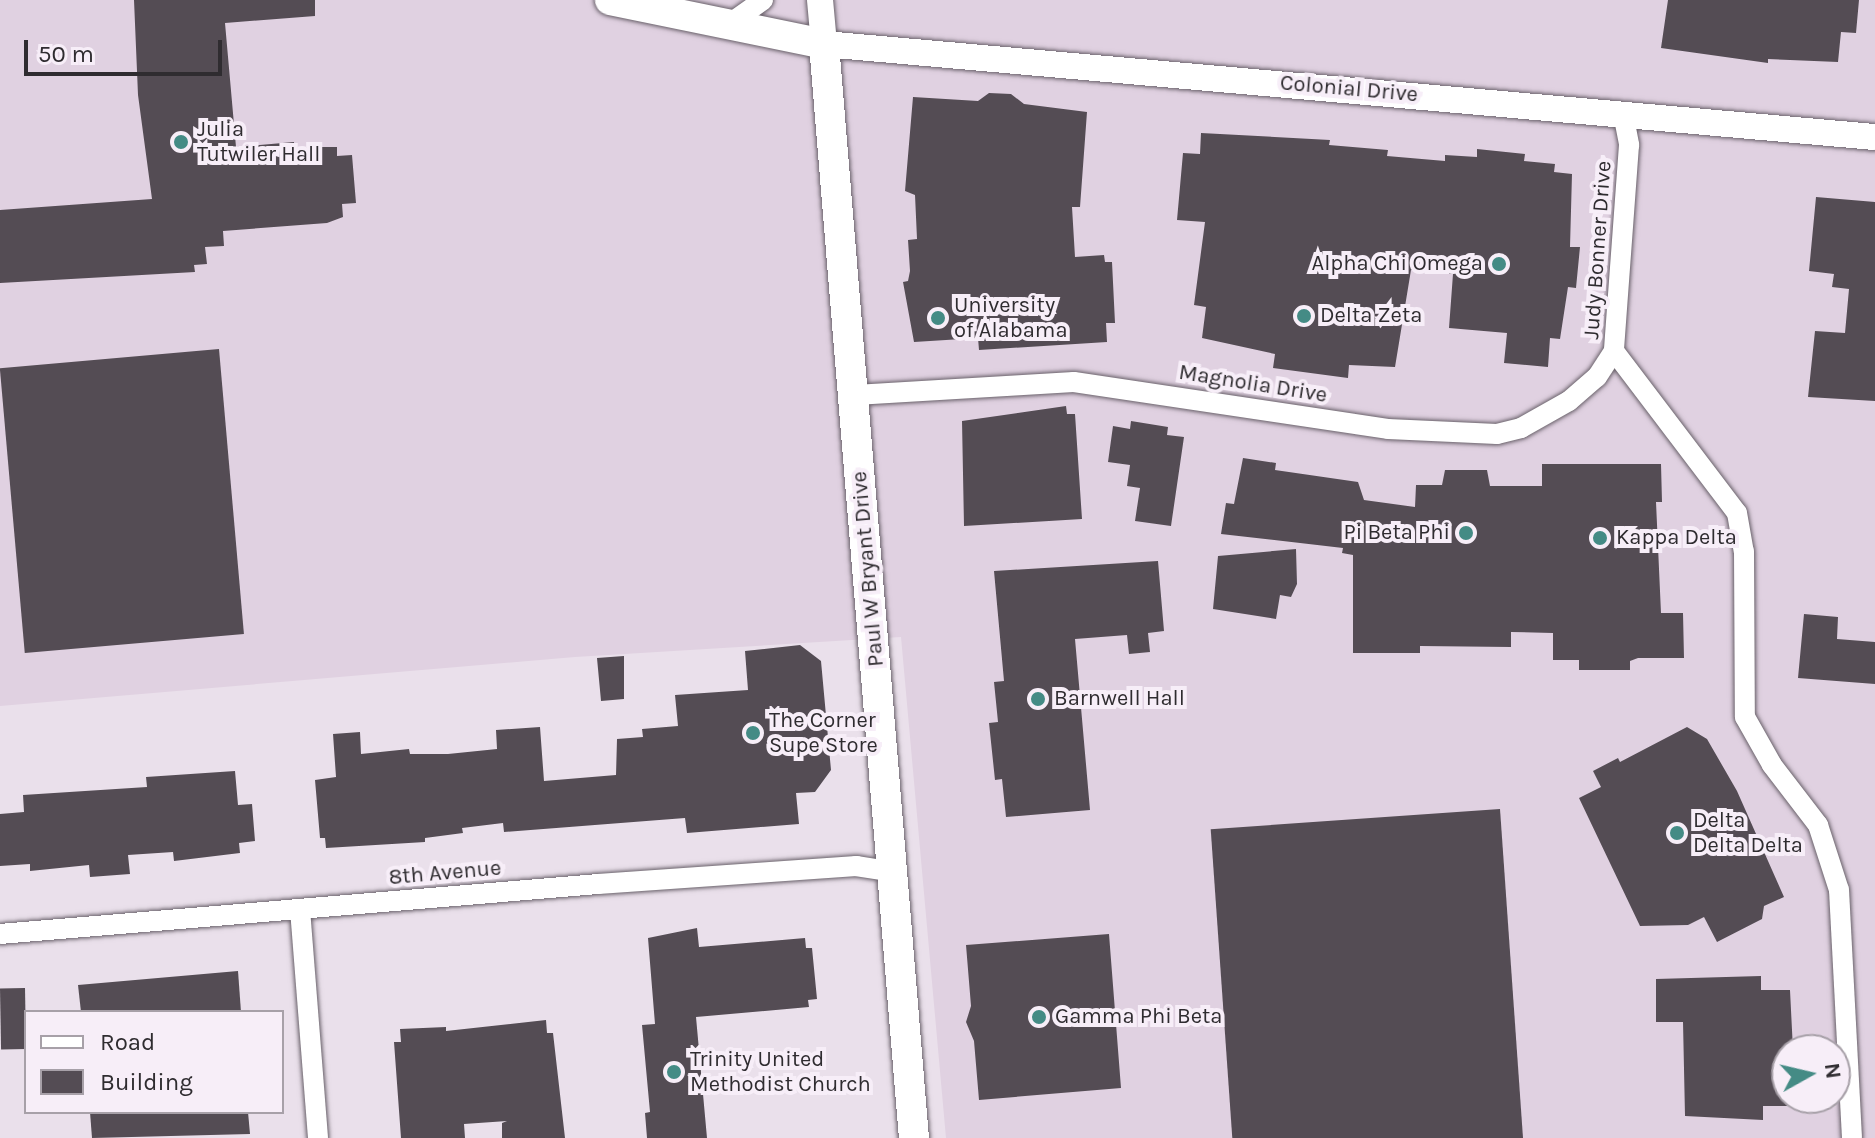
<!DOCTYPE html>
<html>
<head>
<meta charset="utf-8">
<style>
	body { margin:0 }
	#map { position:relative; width:1875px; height:1138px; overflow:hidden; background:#eae0eb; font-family:Karla,sans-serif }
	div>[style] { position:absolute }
	.built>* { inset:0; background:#e0d1e1 }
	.building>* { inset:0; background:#544c54; transform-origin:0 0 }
	.roads { filter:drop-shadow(0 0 2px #69616a) drop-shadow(0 0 2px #69616a) }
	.minor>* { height:20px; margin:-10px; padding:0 10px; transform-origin:10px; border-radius:10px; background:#fff }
	.tertiary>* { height:26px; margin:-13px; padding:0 13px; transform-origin:13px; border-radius:13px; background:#fff }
	.secondary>* { height:30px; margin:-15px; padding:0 15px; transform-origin:15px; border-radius:15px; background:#fff }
	.dots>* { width:22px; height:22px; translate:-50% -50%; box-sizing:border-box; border:4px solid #f7eef8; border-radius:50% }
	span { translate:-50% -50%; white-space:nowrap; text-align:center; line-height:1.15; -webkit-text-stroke:8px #f7eef8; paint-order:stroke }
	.street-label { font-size:22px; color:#2f2c30 }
	.poi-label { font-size:22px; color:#2f2c30 }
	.left { translate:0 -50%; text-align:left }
	.right { translate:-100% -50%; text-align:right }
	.legend { position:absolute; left:24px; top:1010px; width:260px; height:104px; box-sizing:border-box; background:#f7eef8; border:2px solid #a7a0a8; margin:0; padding:10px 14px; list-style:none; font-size:24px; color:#2f2c30 }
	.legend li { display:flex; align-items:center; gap:16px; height:40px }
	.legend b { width:40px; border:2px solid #a7a0a8 }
	.north { position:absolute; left:1771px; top:1034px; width:80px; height:80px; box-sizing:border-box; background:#f7eef8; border:2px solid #a7a0a8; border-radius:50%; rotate:82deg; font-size:22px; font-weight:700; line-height:32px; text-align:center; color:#2f2c30 }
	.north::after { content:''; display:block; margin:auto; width:28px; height:36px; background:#448b85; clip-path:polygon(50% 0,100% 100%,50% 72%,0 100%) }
	.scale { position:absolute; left:24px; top:40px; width:198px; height:36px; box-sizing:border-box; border:4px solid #2f2c30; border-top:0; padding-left:10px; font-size:24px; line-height:28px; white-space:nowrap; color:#2f2c30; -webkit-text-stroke:6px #f7eef8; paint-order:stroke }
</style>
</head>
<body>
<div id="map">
	<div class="built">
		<div style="clip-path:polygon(evenodd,0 0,1875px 0,1875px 1138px,946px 1138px,901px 637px,575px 657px,0 706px,0 0,1787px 1050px,1835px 1050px,1835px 1098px,1787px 1098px,1787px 1050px)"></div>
	</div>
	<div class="building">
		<div style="clip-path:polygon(134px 0,315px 0,315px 16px,225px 23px,236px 147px,294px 142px,294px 147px,337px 147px,337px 156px,352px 155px,356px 203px,342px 204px,343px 217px,327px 223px,223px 231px,224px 246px,205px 247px,207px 264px,194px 265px,195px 272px,0 283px,0 210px,152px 199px,138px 95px)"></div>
		<div style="clip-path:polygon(1668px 0,1859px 0,1856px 33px,1841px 32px,1838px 62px,1768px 59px,1768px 63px,1661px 48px)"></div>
		<div style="clip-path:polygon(989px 93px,1011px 94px,1024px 104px,1087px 112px,1080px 207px,1072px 207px,1075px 257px,1104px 255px,1105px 262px,1112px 262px,1115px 323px,1106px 323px,1107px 342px,979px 350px,978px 338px,914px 342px,903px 282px,908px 281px,910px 271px,908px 240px,917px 239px,915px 195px,905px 191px,913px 97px,978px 101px)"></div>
		<div style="clip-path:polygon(1201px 133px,1330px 140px,1329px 145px,1388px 150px,1387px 156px,1445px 161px,1445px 155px,1477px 157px,1477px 149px,1525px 154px,1524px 161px,1555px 164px,1554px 172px,1572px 174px,1570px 247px,1580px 247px,1576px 288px,1568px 287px,1560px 339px,1550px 338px,1548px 367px,1504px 363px,1507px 333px,1449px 328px,1453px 274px,1411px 270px,1395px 367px,1349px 365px,1348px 378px,1273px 368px,1275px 354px,1202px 338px,1206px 307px,1194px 305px,1205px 222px,1177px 220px,1183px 153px,1200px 154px)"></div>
		<div style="clip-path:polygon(1816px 197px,1875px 202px,1875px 401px,1808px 397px,1815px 331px,1845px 333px,1849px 289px,1832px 287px,1834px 274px,1809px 271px)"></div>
		<div style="left:219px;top:349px;width:286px;height:220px;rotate:85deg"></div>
		<div style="clip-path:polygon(1066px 406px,1067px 414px,1075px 414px,1082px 519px,964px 526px,962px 421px)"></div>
		<div style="clip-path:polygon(1131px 421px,1168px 427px,1167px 435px,1184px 437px,1171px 526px,1135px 521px,1140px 488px,1127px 486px,1130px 465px,1108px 462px,1113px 426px,1130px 429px)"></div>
		<div style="clip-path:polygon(1243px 458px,1276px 463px,1275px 470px,1358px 482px,1364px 500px,1415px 507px,1416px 485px,1442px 485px,1445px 470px,1487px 470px,1490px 486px,1542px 486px,1542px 464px,1661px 464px,1662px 502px,1656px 502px,1661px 613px,1683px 613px,1684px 658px,1638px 658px,1630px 661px,1630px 670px,1579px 670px,1579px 660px,1553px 660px,1553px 633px,1511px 632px,1511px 647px,1420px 646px,1420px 653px,1353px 653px,1353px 555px,1342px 553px,1343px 548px,1221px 534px,1226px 503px,1234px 504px)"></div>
		<div style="clip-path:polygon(1296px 549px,1297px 584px,1291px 597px,1280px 595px,1276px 619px,1213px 609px,1218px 556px)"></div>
		<div style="clip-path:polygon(1158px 561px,1164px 631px,1148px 633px,1150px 652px,1129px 654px,1127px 635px,1075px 639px,1090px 810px,1006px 817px,1002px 779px,995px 780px,989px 723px,998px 722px,994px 682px,1004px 681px,994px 571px)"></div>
		<div style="clip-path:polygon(1804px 614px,1838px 617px,1837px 639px,1875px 642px,1875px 684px,1798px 678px)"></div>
		<div style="clip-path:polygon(800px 645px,821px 661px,831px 770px,815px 792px,796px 793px,799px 824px,687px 833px,685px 818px,504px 832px,503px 823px,462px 828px,463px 833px,425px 838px,425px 842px,326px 848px,325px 838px,320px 838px,315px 780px,336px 777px,333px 734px,360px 732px,361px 754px,409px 749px,410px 754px,448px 754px,497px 749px,496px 730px,540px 727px,544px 781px,616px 775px,617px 739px,643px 737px,642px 729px,678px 726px,675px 695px,748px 690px,745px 651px)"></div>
		<div style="clip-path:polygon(624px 656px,624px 699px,601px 701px,597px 658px)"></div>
		<div style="clip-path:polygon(1687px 727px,1707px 739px,1737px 791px,1784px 897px,1764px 906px,1762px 919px,1717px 942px,1704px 917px,1688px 925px,1640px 926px,1579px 798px,1601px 787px,1593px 771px,1618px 758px,1620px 762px)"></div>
		<div style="clip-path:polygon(235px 771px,238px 805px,252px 804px,255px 841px,239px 843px,240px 853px,174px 861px,173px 852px,128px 855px,130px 874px,90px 877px,89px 865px,30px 871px,30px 864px,0 866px,0 814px,24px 812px,23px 795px,147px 787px,146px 777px)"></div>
		<div style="left:1500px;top:809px;width:330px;height:290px;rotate:86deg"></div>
		<div style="clip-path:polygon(697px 928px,699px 947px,805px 938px,806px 948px,812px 948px,817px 999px,808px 1000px,809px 1007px,696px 1017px,707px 1138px,647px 1138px,645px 1113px,650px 1112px,642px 1025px,655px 1024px,648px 938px)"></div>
		<div style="clip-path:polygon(1109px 934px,1121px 1088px,979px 1100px,974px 1041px,966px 1022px,971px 1006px,966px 945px)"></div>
		<div style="clip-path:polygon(238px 971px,241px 1012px,81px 1012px,78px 985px)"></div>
		<div style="clip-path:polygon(1761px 976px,1761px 990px,1790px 990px,1793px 1050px,1787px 1050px,1787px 1106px,1763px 1106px,1763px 1120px,1685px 1116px,1683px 1022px,1656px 1022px,1656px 979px)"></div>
		<div style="left:25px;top:988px;width:61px;height:25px;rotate:89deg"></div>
		<div style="clip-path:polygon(546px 1020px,547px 1033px,553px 1033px,565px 1138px,502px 1138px,502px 1123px,507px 1121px,464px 1124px,465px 1138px,401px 1138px,394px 1042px,401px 1042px,400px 1029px,446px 1027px,446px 1031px)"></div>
		<div style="clip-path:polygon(90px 1112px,248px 1112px,250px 1134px,92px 1138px)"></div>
	</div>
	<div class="roads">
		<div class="minor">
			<div style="left:728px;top:25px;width:43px;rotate:-35.5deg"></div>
			<div style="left:1623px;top:113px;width:33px;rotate:79deg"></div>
			<div style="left:1629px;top:145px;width:207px;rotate:94.2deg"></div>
			<div style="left:1614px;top:351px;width:203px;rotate:52.8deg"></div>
			<div style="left:1737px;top:513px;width:39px;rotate:80deg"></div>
			<div style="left:1744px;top:551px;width:166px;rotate:89.7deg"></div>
			<div style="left:1745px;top:717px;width:55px;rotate:60.6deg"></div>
			<div style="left:1772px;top:765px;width:76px;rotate:52.5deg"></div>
			<div style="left:1818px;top:825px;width:68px;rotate:72.1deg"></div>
			<div style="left:1839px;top:890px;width:248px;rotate:87deg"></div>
			<div style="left:855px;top:395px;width:219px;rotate:-3.4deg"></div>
			<div style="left:1074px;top:382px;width:317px;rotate:8.5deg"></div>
			<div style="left:1388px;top:429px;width:109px;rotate:2.6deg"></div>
			<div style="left:1497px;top:434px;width:25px;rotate:-14deg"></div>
			<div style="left:1521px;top:428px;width:55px;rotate:-29.4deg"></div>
			<div style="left:1569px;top:401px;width:37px;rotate:-41deg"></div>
			<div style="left:1597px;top:377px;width:31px;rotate:-57deg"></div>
			<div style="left:300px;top:909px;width:230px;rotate:85.5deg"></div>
			<div style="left:0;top:934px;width:600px;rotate:-4.78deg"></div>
			<div style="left:598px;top:884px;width:259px;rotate:-4deg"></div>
			<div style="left:856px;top:866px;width:38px;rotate:9deg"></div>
		</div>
		<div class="tertiary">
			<div style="left:820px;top:0;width:44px;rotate:84.8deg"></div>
			<div style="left:824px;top:44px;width:1055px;rotate:5.06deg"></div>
		</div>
		<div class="secondary">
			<div style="left:610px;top:0;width:218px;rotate:11.6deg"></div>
			<div style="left:824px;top:44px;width:1098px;rotate:85.3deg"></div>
		</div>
	</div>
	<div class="dots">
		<div style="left:181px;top:142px;background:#448b85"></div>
		<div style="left:1499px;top:264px;background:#448b85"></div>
		<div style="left:1304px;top:316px;background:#448b85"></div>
		<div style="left:938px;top:318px;background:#448b85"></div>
		<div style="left:1466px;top:533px;background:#448b85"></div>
		<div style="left:1600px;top:538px;background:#448b85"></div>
		<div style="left:1038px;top:699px;background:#448b85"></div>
		<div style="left:753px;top:733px;background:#448b85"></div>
		<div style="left:1677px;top:833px;background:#448b85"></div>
		<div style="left:1039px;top:1017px;background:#448b85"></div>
		<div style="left:674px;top:1072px;background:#448b85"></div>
	</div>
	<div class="street-label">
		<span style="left:1349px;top:89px;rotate:5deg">Colonial Drive</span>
		<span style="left:1598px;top:250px;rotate:-86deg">Judy Bonner Drive</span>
		<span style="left:1253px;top:384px;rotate:9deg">Magnolia Drive</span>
		<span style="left:868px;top:569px;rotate:-95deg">Paul W Bryant Drive</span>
		<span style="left:445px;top:873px;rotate:-5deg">8th Avenue</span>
	</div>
	<div class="poi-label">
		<span class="left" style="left:197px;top:142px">Julia<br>Tutwiler Hall</span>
		<span class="right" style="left:1483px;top:264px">Alpha Chi Omega</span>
		<span class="left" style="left:954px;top:318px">University<br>of Alabama</span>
		<span class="left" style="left:1320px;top:316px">Delta Zeta</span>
		<span class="right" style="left:1450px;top:533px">Pi Beta Phi</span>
		<span class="left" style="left:1616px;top:538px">Kappa Delta</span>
		<span class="left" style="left:1054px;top:699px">Barnwell Hall</span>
		<span class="left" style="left:769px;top:733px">The Corner<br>Supe Store</span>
		<span class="left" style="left:1693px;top:833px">Delta<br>Delta Delta</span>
		<span class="left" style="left:1055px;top:1017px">Gamma Phi Beta</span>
		<span class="left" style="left:690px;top:1072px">Trinity United<br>Methodist Church</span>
	</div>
	<ul class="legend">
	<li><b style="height:10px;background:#fff"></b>Road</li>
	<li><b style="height:22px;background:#544c54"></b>Building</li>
	</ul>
	<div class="north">N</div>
	<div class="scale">50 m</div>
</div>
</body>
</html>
